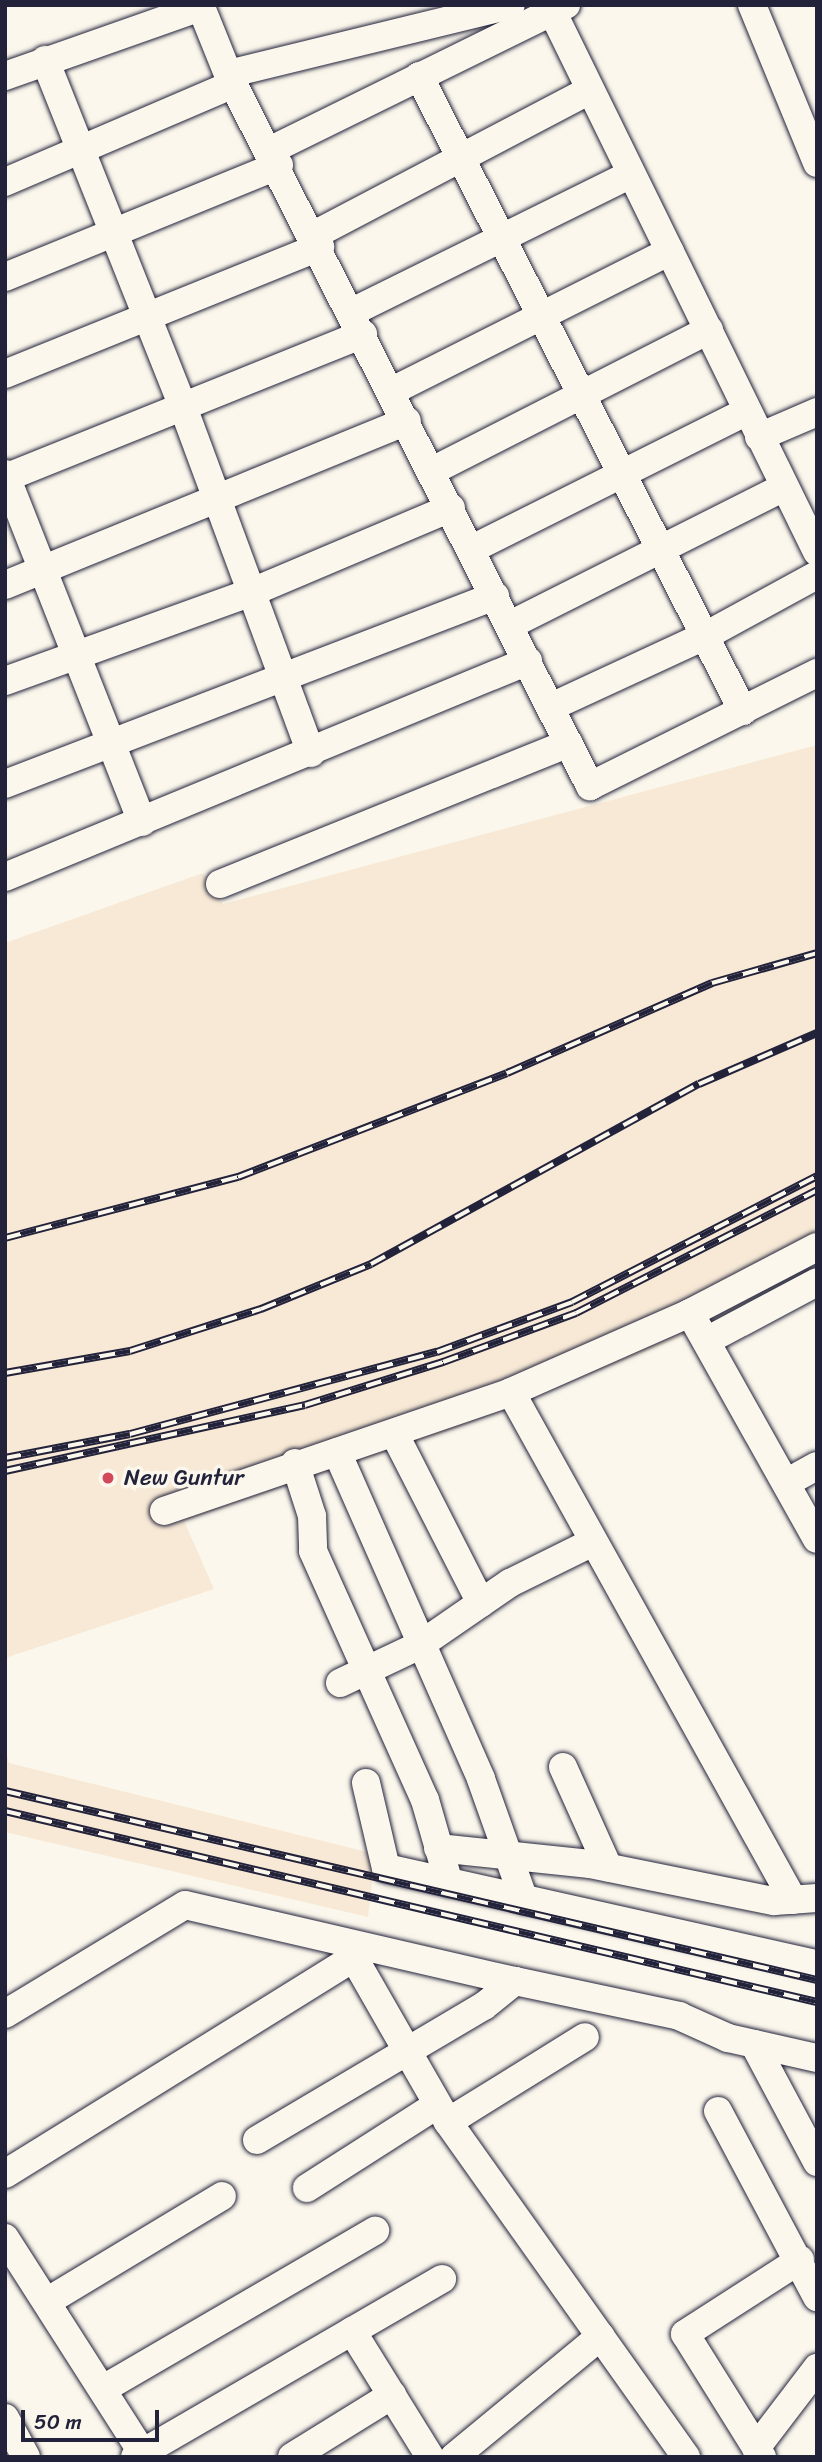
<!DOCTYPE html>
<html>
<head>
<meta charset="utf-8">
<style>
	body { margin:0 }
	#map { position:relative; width:822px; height:2462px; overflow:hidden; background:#fbf7ec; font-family:Sriracha,sans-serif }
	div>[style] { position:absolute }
	.built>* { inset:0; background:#f7e9d5 }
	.roads { filter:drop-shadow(0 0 2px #22223b) drop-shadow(0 0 2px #22223b) }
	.minor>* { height:28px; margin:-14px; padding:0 14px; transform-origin:14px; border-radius:14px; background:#fbf7ec }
	.rail>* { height:8px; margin-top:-4px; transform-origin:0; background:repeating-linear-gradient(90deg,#fbf7ec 0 16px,#22223b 0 32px); box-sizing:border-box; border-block:2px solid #22223b }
	.dots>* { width:19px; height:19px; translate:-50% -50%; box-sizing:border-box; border:4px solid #fbf7ec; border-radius:50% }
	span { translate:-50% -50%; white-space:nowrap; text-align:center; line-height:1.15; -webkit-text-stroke:7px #fbf7ec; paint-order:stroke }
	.poi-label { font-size:23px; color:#22223b }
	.left { translate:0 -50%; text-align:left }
	.frame { position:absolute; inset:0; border:7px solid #22223b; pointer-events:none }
	.scale { position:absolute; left:21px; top:2410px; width:138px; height:32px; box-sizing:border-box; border:4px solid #22223b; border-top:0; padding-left:9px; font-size:21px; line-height:24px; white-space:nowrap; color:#22223b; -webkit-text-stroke:5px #fbf7ec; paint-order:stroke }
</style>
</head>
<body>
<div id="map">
	<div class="built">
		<div style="clip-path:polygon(817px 745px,817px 1267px,708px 1326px,469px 1424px,184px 1521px,214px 1589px,5px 1658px,5px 943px,203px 873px,223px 904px)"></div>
		<div style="clip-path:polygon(5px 1749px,9px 1763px,375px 1854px,368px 1917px,5px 1832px)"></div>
	</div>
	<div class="roads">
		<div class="minor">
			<div style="left:752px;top:5px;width:171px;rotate:67.6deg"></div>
			<div style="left:552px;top:11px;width:602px;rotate:63.9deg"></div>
			<div style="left:45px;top:60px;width:373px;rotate:68.3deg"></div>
			<div style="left:183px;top:407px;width:369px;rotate:69.7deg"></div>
			<div style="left:228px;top:74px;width:291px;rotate:-13.7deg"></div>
			<div style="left:5px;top:76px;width:208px;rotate:-19.4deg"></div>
			<div style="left:201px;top:7px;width:72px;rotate:68.1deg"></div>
			<div style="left:228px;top:74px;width:799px;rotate:63.05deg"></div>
			<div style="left:590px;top:786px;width:254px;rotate:-26.5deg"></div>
			<div style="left:419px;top:76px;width:713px;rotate:62.97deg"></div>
			<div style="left:271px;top:150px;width:329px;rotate:-26.2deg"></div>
			<div style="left:5px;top:182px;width:249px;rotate:-23.2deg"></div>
			<div style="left:314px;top:235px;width:312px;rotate:-27.7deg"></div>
			<div style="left:5px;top:277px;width:296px;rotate:-22.2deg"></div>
			<div style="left:352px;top:312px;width:311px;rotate:-26.3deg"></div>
			<div style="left:5px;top:374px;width:340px;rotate:-22deg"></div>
			<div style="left:392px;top:391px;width:311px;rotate:-26.7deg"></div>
			<div style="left:759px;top:437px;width:63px;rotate:-23.3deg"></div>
			<div style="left:432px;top:471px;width:311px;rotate:-27deg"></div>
			<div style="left:5px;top:474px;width:374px;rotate:68.5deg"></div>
			<div style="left:5px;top:478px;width:386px;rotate:-21.9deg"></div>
			<div style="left:472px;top:549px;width:308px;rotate:-26.6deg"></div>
			<div style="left:5px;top:585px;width:434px;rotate:-22.2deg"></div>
			<div style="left:510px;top:625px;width:307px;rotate:-26.7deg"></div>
			<div style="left:5px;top:681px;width:263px;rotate:-19.8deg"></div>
			<div style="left:252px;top:592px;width:216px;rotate:-22.9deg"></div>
			<div style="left:551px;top:707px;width:170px;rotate:-24.8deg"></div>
			<div style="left:705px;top:636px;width:128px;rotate:-28.6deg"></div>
			<div style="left:5px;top:784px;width:525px;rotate:-20.99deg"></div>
			<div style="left:5px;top:877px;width:566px;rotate:-22.44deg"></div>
			<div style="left:220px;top:884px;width:376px;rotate:-22deg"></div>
			<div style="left:690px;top:1313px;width:259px;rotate:60.7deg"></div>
			<div style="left:708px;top:1340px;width:123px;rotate:-28deg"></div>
			<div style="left:511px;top:1392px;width:581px;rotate:60.96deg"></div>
			<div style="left:394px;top:1433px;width:191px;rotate:62.9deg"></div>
			<div style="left:337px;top:1452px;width:357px;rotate:66.2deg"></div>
			<div style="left:481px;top:1779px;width:128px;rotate:70.4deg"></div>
			<div style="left:295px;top:1463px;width:56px;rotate:72.2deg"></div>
			<div style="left:312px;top:1516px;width:35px;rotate:88deg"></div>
			<div style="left:313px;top:1551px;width:273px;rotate:65.8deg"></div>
			<div style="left:425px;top:1800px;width:86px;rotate:73.9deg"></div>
			<div style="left:786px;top:1483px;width:35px;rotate:-29deg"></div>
			<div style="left:164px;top:1511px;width:367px;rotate:-18.9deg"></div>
			<div style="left:511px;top:1392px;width:196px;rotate:-23.8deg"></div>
			<div style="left:690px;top:1313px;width:143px;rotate:-27.5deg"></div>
			<div style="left:340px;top:1683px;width:89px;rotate:-25.4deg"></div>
			<div style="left:420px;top:1645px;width:109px;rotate:-34.6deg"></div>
			<div style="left:510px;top:1583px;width:90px;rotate:-26.3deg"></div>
			<div style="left:563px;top:1767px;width:110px;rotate:65.8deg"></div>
			<div style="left:366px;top:1783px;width:87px;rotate:76.8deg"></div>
			<div style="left:386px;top:1868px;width:442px;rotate:12.6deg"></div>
			<div style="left:438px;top:1848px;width:153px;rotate:6deg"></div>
			<div style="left:590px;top:1864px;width:188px;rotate:11.4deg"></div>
			<div style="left:774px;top:1901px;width:43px;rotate:-4deg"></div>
			<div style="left:5px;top:2014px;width:210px;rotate:-31.2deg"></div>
			<div style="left:185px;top:1905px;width:339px;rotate:13deg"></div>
			<div style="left:754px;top:2044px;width:134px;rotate:61.9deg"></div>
			<div style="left:718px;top:2111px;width:211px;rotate:62deg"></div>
			<div style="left:448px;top:2122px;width:161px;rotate:-31.8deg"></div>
			<div style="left:257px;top:2140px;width:264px;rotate:-30.6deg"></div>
			<div style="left:484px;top:2006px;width:40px;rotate:-39deg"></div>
			<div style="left:515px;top:1981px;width:168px;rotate:12deg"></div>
			<div style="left:679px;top:2016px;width:54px;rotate:24.2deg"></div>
			<div style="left:728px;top:2038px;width:91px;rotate:12.7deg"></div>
			<div style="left:5px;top:2174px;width:410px;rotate:-31.8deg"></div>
			<div style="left:354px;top:1958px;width:189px;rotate:60.2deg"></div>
			<div style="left:448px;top:2122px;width:411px;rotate:54.6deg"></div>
			<div style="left:307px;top:2188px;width:154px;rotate:-32.6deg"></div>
			<div style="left:5px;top:2238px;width:260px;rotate:57.4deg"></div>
			<div style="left:48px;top:2301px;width:203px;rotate:-31.1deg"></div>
			<div style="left:352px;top:2331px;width:148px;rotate:58.2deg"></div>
			<div style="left:103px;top:2389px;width:315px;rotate:-30.2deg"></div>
			<div style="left:5px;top:2418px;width:44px;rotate:61.7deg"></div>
			<div style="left:756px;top:2448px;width:101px;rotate:-52.7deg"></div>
			<div style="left:135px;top:2457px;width:355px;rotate:-30.1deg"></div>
			<div style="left:292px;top:2457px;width:118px;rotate:-31.8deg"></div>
			<div style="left:454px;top:2457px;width:190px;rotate:-39.5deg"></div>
			<div style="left:762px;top:2457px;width:145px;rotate:-122deg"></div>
			<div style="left:685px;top:2334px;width:137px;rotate:-32.8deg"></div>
		</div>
	</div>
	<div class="rail">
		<div style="left:5px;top:1238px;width:241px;rotate:-14.7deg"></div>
		<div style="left:238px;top:1177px;width:288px;rotate:-21.1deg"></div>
		<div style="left:507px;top:1073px;width:224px;rotate:-23.7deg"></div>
		<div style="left:712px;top:983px;width:109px;rotate:-15.9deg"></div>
		<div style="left:5px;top:1373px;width:127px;rotate:-10deg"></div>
		<div style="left:130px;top:1351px;width:138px;rotate:-17.8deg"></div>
		<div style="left:261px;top:1309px;width:119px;rotate:-22.2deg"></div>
		<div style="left:371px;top:1264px;width:374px;rotate:-28.8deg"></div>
		<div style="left:699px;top:1084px;width:129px;rotate:-23.4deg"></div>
		<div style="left:5px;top:1458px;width:127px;rotate:-10.9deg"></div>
		<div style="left:130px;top:1434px;width:318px;rotate:-15deg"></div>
		<div style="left:437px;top:1352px;width:144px;rotate:-20.3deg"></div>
		<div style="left:572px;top:1302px;width:276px;rotate:-27.2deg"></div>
		<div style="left:5px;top:1471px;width:307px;rotate:-12.4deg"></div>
		<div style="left:305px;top:1405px;width:145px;rotate:-17.3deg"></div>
		<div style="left:443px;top:1362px;width:142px;rotate:-20.2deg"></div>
		<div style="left:576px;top:1313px;width:271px;rotate:-27deg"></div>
		<div style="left:5px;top:1791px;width:834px;rotate:13.1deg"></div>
		<div style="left:5px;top:1811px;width:834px;rotate:13.24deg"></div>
	</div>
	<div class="dots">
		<div style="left:108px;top:1478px;background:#d1495b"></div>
	</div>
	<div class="poi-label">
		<span class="left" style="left:124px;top:1478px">New Guntur</span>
	</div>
	<div class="frame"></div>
	<div class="scale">50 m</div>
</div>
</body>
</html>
